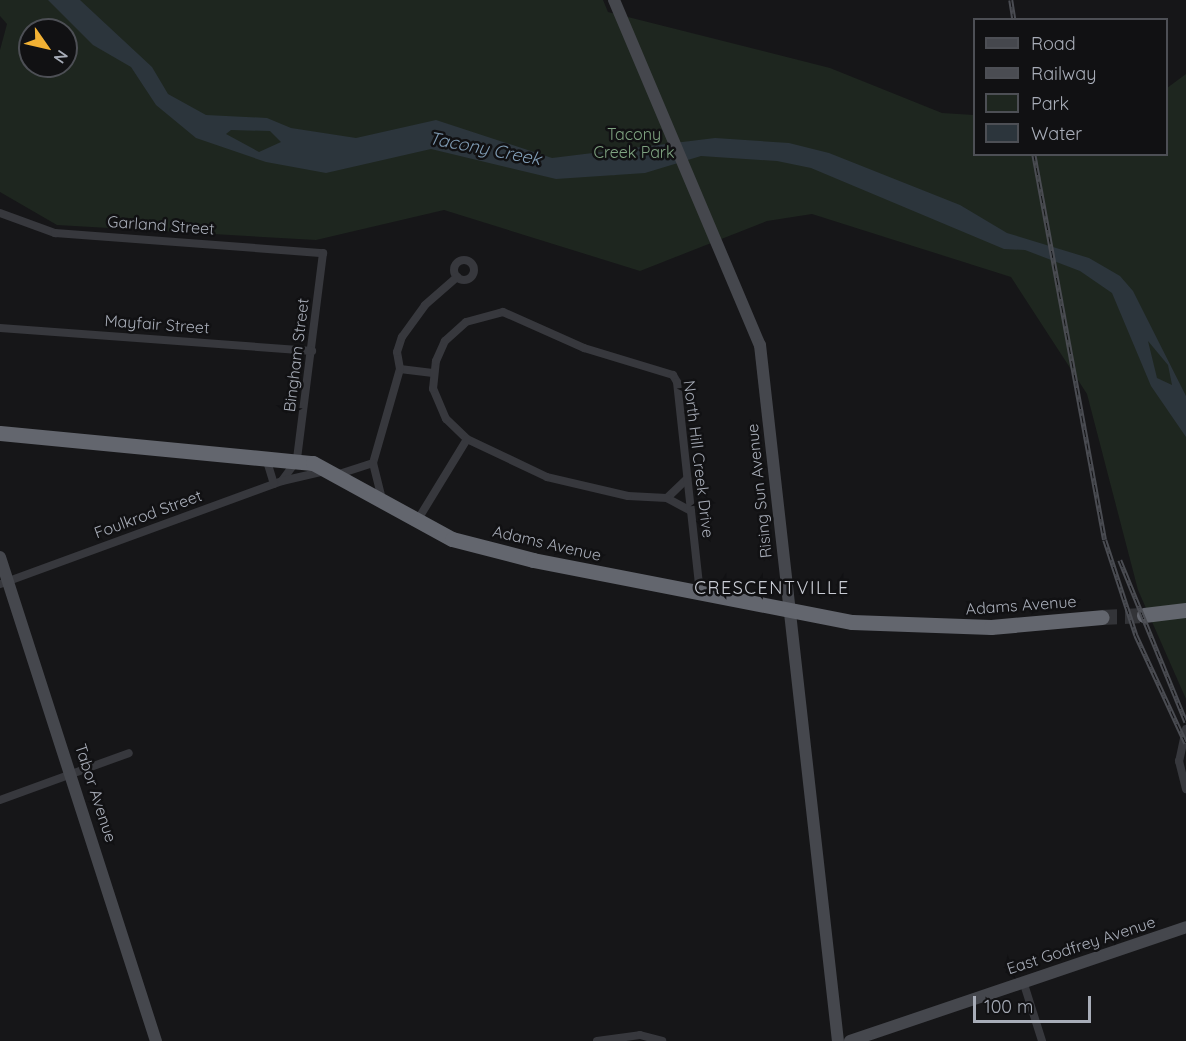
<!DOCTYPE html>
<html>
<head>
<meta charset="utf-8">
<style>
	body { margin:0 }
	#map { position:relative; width:1186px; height:1041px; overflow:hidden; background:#161618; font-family:Quicksand,sans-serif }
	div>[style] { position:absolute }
	.green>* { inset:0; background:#1e261f }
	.water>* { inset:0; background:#2c353c }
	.highway-tunnel>* { height:15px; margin-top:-7.5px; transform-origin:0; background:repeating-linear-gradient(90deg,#333438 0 15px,transparent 0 23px) }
	.street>* { height:8px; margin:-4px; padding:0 4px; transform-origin:4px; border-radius:4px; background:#37383d }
	.street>.ring { margin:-4px; padding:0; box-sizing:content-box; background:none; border:8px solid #37383d; border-radius:50% }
	.secondary>* { height:12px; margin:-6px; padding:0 6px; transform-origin:6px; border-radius:6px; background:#45474d }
	.highway>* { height:15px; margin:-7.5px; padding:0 7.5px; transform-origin:7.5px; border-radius:7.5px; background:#63666e }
	.rail>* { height:4.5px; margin-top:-2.25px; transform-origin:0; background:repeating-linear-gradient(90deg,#111113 0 7px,#4a4c52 0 14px); box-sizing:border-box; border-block:2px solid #4a4c52 }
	span { translate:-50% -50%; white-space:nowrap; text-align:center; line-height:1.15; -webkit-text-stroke:5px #111113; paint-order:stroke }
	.park-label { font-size:16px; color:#7fa381 }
	.street-label { font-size:16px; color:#a8adb8 }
	.water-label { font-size:18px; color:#7f9bb3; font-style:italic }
	.neighbourhood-label { font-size:18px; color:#c9ccd4; letter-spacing:1.5px }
	.legend { position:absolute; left:973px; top:18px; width:195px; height:138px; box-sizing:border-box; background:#111113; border:2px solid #4d4f55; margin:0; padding:8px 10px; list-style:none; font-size:18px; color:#a8adb8 }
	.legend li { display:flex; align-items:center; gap:12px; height:30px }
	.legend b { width:30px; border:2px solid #4d4f55 }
	.north { position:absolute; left:18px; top:18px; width:60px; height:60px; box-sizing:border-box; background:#111113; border:2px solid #4d4f55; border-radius:50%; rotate:124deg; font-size:16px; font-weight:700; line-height:24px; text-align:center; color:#a8adb8 }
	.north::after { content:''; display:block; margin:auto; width:21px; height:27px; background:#f2b134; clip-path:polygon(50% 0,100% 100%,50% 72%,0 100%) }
	.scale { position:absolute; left:973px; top:996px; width:118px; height:27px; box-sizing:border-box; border:3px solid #a8adb8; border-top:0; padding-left:8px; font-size:18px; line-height:21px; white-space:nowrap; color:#a8adb8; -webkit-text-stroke:4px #111113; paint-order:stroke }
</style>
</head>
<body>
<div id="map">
	<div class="green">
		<div style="clip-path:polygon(evenodd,0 0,603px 0,608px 12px,830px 68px,942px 113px,974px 115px,974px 154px,1166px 154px,1167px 88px,1186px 74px,1186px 699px,1138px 590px,1087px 394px,1011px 277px,812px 214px,767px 221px,640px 271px,444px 210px,316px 240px,57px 225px,0 192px,0 50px,7px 24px,0 16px,0 0,30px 30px,66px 30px,66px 66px,30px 66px,30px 30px)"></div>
	</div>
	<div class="water">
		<div style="clip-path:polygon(evenodd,48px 0,80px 0,152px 67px,168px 94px,206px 115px,267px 118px,291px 128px,356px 138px,436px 120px,552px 158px,715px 138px,789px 143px,829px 153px,960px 205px,1007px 233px,1089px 258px,1120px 276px,1133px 291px,1186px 396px,1186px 437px,1151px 386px,1112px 293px,1080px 271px,1025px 250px,1004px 249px,811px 168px,777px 161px,701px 156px,645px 173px,556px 179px,431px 149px,326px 173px,266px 162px,196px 138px,156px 105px,131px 67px,93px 45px,48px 0,231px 130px,270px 131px,281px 142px,259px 152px,226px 134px,231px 130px,48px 0,1148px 341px,1168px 365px,1172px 385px,1157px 378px,1148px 341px)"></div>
	</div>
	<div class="highway-tunnel">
		<div style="left:1102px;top:617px;width:42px;rotate:-2.7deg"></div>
	</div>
	<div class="street">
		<div style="left:0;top:213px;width:59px;rotate:20deg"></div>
		<div style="left:55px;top:233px;width:269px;rotate:4.3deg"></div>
		<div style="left:323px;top:253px;width:209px;rotate:97.2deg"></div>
		<div style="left:297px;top:460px;width:26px;rotate:126deg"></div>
		<div style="left:282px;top:481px;width:300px;rotate:159.9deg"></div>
		<div class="ring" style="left:454px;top:260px;width:12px;height:12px"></div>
		<div style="left:0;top:328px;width:313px;rotate:4.2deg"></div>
		<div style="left:400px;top:369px;width:33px;rotate:7deg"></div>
		<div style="left:266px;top:458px;width:27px;rotate:73deg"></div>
		<div style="left:373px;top:463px;width:98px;rotate:-74deg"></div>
		<div style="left:400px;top:369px;width:17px;rotate:-100deg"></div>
		<div style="left:397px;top:352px;width:16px;rotate:-72deg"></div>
		<div style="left:402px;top:337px;width:39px;rotate:-54deg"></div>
		<div style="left:425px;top:305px;width:43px;rotate:-41.2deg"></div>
		<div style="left:336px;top:475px;width:39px;rotate:-18deg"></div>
		<div style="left:373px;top:463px;width:38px;rotate:76deg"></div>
		<div style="left:282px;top:481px;width:44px;rotate:-13.1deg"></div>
		<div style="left:667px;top:498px;width:28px;rotate:-44deg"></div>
		<div style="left:691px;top:511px;width:27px;rotate:-152deg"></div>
		<div style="left:667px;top:498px;width:39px;rotate:-177deg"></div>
		<div style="left:628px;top:496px;width:83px;rotate:-166.8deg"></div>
		<div style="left:547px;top:477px;width:89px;rotate:-154.6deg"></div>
		<div style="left:467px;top:439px;width:29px;rotate:-136deg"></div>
		<div style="left:446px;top:419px;width:33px;rotate:-113deg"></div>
		<div style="left:433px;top:389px;width:28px;rotate:-84deg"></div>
		<div style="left:436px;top:361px;width:22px;rotate:-66deg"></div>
		<div style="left:445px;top:341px;width:28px;rotate:-42deg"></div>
		<div style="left:466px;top:322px;width:38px;rotate:-15deg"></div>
		<div style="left:503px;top:312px;width:89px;rotate:24deg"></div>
		<div style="left:584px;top:348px;width:93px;rotate:16.9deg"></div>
		<div style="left:673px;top:375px;width:8px;rotate:60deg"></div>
		<div style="left:677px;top:382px;width:213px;rotate:83.8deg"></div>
		<div style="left:417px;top:521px;width:96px;rotate:-58.6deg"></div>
		<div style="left:1186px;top:729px;width:33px;rotate:102deg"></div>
		<div style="left:1179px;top:761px;width:29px;rotate:76deg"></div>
		<div style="left:0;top:800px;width:137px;rotate:-20deg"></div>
		<div style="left:1023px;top:981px;width:63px;rotate:72.4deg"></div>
		<div style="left:597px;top:1041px;width:43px;rotate:-7.9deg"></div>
		<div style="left:640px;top:1035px;width:23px;rotate:15deg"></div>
	</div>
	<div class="secondary">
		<div style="left:614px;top:0;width:375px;rotate:67.1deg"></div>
		<div style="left:760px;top:345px;width:700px;rotate:83.61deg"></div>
		<div style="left:0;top:557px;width:509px;rotate:72.14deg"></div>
		<div style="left:850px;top:1041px;width:355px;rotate:-18.7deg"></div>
	</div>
	<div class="highway">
		<div style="left:0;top:433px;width:314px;rotate:5.5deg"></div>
		<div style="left:313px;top:463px;width:158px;rotate:28.7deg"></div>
		<div style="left:452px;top:539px;width:84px;rotate:14.5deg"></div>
		<div style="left:533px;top:560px;width:325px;rotate:11deg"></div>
		<div style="left:852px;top:622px;width:139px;rotate:2.1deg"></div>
		<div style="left:991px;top:627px;width:111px;rotate:-5.1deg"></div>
		<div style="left:1144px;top:615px;width:42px;rotate:-6.8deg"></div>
	</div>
	<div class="rail">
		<div style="left:1011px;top:0;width:20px;rotate:81deg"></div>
		<div style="left:1034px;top:154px;width:392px;rotate:79.6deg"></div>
		<div style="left:1105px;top:540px;width:100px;rotate:71.9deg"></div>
		<div style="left:1136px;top:635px;width:119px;rotate:65.2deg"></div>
		<div style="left:1120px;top:560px;width:175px;rotate:67.8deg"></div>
	</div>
	<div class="park-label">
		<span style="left:634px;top:143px">Tacony<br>Creek Park</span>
	</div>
	<div class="street-label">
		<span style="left:161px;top:225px;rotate:4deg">Garland Street</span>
		<span style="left:157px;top:324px;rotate:4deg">Mayfair Street</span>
		<span style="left:296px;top:355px;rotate:-83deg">Bingham Street</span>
		<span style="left:699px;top:459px;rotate:83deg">North Hill Creek Drive</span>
		<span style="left:759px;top:491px;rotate:-96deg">Rising Sun Avenue</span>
		<span style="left:148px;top:514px;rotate:-20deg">Foulkrod Street</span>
		<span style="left:547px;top:543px;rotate:13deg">Adams Avenue</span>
		<span style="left:1021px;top:605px;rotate:-4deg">Adams Avenue</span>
		<span style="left:96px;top:793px;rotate:72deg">Tabor Avenue</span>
		<span style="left:1081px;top:945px;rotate:-18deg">East Godfrey Avenue</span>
	</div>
	<div class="water-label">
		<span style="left:485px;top:149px;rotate:11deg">Tacony Creek</span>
	</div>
	<div class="neighbourhood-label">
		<span style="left:772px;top:588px">CRESCENTVILLE</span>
	</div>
	<ul class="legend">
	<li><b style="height:8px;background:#45474d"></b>Road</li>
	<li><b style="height:8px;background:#4a4c52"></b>Railway</li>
	<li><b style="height:16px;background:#1e261f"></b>Park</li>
	<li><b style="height:16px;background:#2c353c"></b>Water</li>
	</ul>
	<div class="north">N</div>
	<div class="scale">100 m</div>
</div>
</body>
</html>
